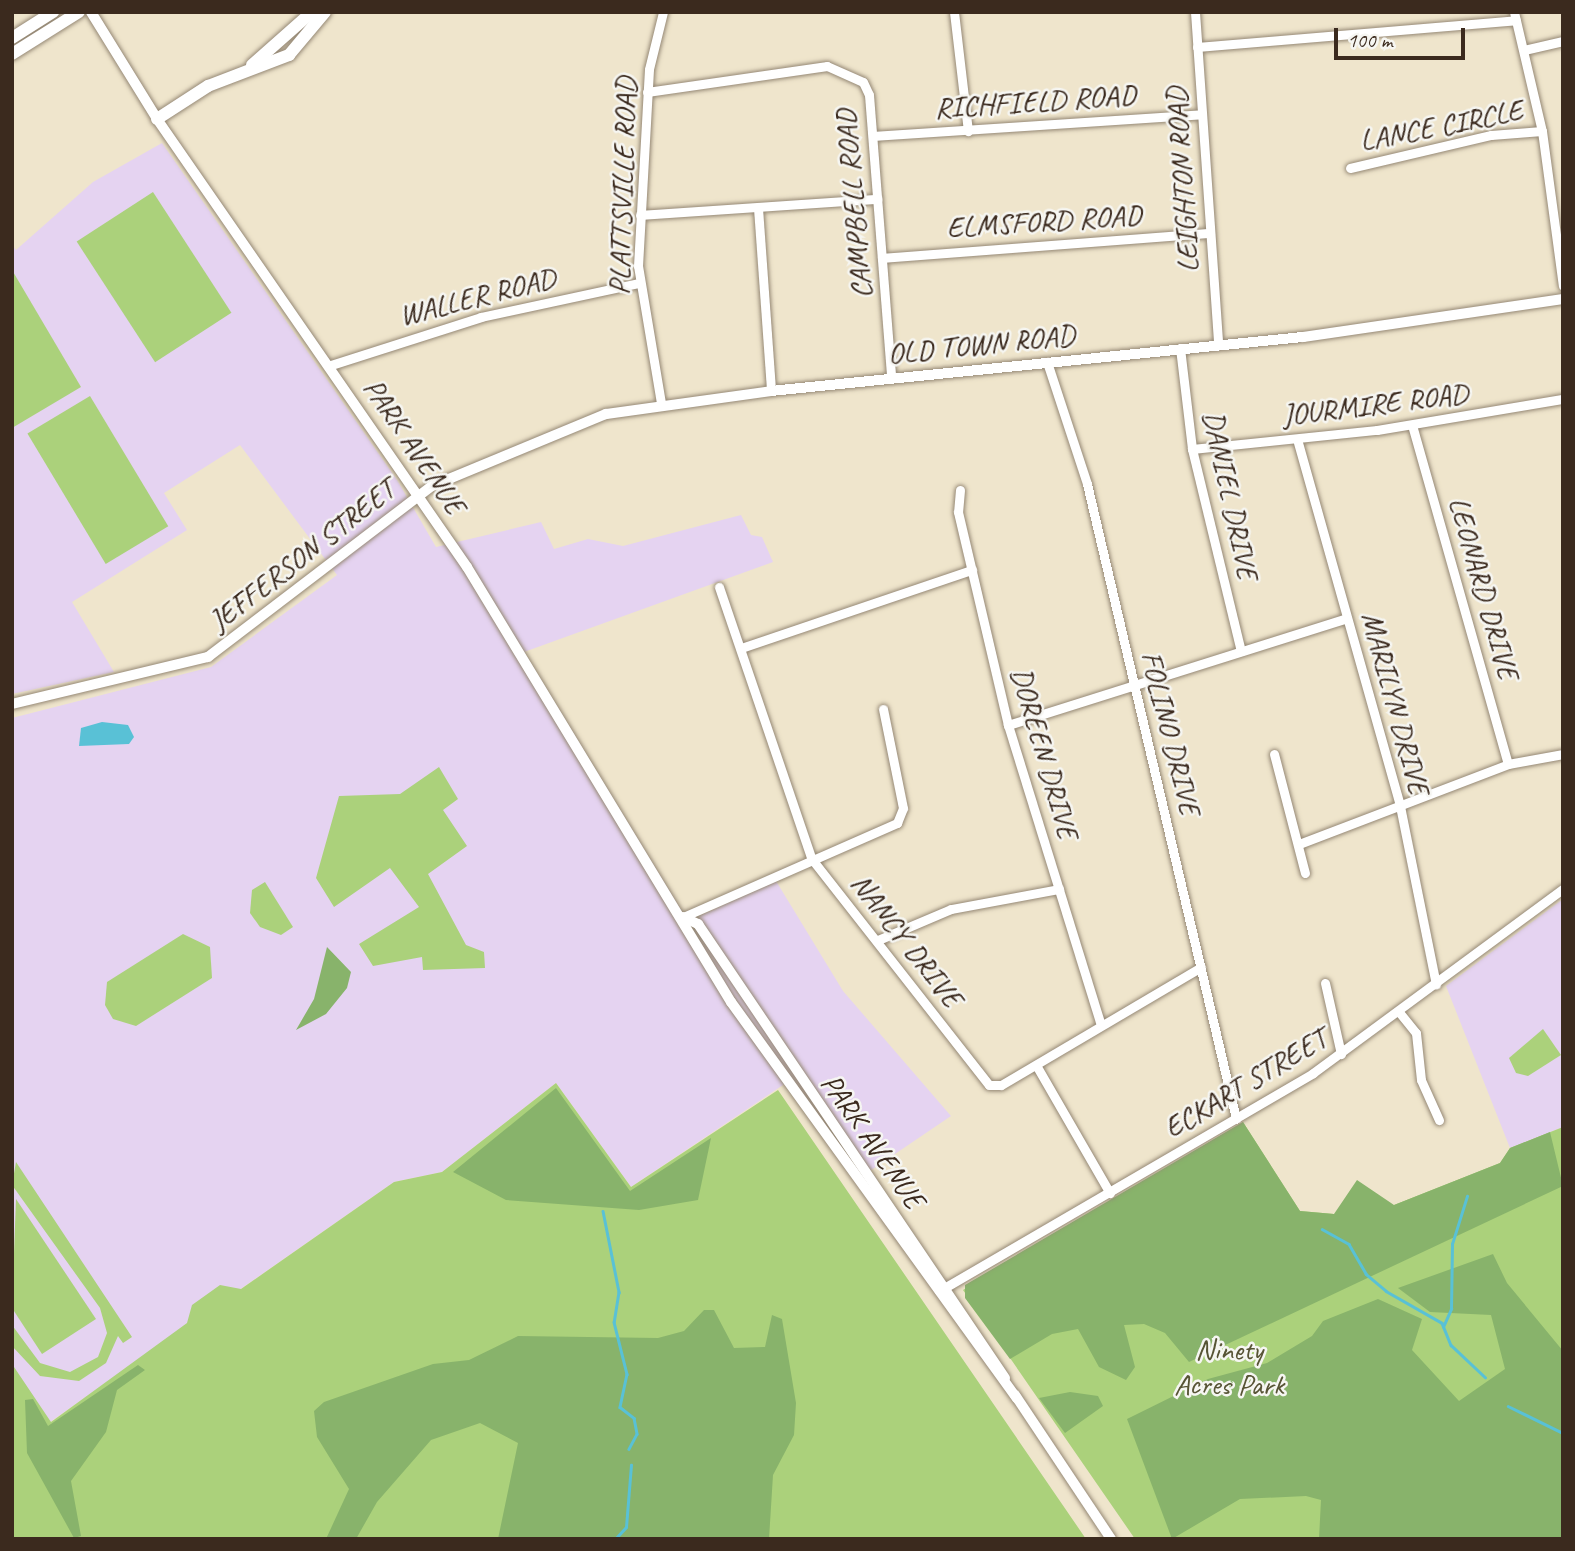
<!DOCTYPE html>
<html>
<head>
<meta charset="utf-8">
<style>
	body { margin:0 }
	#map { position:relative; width:1575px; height:1551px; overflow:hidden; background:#efe5cc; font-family:Caveat,sans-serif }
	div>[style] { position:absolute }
	.built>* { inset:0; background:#e5d3f1 }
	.green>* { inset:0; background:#abd17b; transform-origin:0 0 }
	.forest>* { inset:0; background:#88b36b }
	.water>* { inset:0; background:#59c1d6 }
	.stream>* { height:2.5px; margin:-1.25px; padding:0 1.25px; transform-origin:1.25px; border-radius:1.25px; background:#59c1d6 }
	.roads { filter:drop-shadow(0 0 2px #958875) drop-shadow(0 0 2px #958875) }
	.minor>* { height:9px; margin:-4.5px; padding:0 4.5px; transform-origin:4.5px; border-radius:4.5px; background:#fff }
	.major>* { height:10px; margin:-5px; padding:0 5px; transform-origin:5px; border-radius:5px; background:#fff }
	.highway>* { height:12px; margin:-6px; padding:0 6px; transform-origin:6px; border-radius:6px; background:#fff }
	span { translate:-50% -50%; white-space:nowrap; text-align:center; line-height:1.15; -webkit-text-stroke:5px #f6f6f2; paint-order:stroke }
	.street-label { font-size:30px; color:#3b2a1e }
	.park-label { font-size:30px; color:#575435 }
	.frame { position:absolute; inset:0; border:14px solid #3b2a1e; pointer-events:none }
	.scale { position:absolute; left:1334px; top:28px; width:131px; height:32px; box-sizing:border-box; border:4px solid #3b2a1e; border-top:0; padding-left:9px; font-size:21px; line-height:24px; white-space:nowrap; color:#3b2a1e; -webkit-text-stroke:5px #f6f6f2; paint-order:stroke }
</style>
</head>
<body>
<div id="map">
	<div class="built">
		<div style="clip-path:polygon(162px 143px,397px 480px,436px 547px,541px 522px,554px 549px,588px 539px,623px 546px,741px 515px,751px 535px,762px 537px,773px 562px,524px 652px,688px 921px,776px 881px,843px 991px,951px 1116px,861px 1177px,792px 1079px,631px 1187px,556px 1083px,442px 1172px,394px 1182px,50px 1422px,12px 1365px,12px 718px,211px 667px,337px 575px,240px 445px,164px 493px,187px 530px,72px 602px,114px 672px,12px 694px,12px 245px,16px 250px,93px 182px)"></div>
		<div style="clip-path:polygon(1563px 899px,1563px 1127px,1510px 1148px,1446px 986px)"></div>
	</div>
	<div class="green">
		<div style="left:153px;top:192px;width:144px;height:91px;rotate:57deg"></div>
		<div style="clip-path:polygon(12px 270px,81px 387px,12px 428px)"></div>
		<div style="left:90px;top:396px;width:152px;height:73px;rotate:59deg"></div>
		<div style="clip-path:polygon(439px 767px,458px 799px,443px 810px,467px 846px,428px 874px,466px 945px,484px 952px,485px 968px,423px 970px,422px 957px,373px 966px,359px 944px,419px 907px,390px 868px,334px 907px,316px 878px,339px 796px,400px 794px)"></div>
		<div style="clip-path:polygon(265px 882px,293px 927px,281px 935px,260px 927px,250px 913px,252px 890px)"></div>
		<div style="clip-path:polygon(183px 934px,210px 947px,212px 978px,136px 1026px,113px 1019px,105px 1005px,107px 982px)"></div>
		<div style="clip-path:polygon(1543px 1029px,1561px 1055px,1528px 1076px,1516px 1073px,1509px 1058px)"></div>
		<div style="clip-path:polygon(556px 1083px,631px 1187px,778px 1090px,1086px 1539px,12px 1539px,12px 1364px,51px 1422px,187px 1323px,192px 1305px,220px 1285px,241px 1289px,394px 1182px,442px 1172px)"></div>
		<div style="clip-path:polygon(1243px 1122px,1300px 1211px,1334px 1214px,1394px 1205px,1500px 1163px,1510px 1148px,1563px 1127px,1563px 1539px,1135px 1539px,963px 1290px)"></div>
		<div style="clip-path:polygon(16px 1162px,132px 1337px,123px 1343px,118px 1336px,106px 1363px,79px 1381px,40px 1376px,12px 1346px,12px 1325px,40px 1363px,70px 1372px,98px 1357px,107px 1333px,100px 1308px,12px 1185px)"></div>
		<div style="clip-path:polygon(16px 1199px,96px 1319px,42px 1354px,12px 1308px)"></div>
	</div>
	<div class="forest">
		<div style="clip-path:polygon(327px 947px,351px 972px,347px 988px,326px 1014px,296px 1030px,314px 999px)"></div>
		<div style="clip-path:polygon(556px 1088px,630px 1191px,711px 1138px,698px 1200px,639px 1210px,506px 1200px,453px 1172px)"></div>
		<div style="clip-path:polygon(1243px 1122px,1300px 1211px,1334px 1214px,1357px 1180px,1394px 1205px,1500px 1163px,1510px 1148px,1550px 1132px,1563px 1186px,1189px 1362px,1165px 1333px,1144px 1324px,1124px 1325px,1135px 1367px,1126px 1380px,1099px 1367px,1078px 1329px,1052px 1334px,1010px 1359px,965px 1298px,965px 1285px)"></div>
		<div style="clip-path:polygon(1493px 1254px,1507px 1283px,1563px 1351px,1563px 1539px,1319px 1539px,1321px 1500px,1306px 1496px,1240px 1499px,1172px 1539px,1127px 1419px,1208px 1379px,1267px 1363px,1312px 1336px,1323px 1321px,1378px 1299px,1422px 1319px,1412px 1350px,1459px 1401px,1505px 1369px,1491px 1315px,1430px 1312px,1398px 1288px)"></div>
		<div style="clip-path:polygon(704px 1310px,714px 1310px,734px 1348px,765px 1347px,772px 1315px,782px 1319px,796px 1403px,794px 1435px,773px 1475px,769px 1539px,498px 1539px,518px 1443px,480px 1423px,431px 1440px,377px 1502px,356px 1539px,326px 1539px,349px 1489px,317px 1437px,314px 1411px,324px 1402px,433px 1364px,469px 1360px,518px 1336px,658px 1338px,684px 1331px)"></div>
		<div style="clip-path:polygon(138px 1365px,145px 1370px,117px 1390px,106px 1432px,71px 1481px,81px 1536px,74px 1538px,27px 1453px,25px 1400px,33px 1399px,48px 1426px)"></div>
		<div style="clip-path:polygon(1070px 1392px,1098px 1396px,1103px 1406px,1065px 1433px,1039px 1398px)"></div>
	</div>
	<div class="water">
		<div style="clip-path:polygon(102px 722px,128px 725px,134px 737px,129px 744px,79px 746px,81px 728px)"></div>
	</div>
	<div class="stream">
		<div style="left:603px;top:1211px;width:83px;rotate:78.8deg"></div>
		<div style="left:619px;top:1292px;width:30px;rotate:99deg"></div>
		<div style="left:614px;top:1322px;width:54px;rotate:76deg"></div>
		<div style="left:627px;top:1374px;width:34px;rotate:102deg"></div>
		<div style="left:620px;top:1407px;width:18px;rotate:38deg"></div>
		<div style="left:634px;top:1418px;width:16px;rotate:79deg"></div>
		<div style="left:637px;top:1434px;width:17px;rotate:118deg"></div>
		<div style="left:1322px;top:1229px;width:31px;rotate:29deg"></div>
		<div style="left:1349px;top:1244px;width:34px;rotate:60deg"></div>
		<div style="left:1366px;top:1274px;width:26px;rotate:40deg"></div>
		<div style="left:1386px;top:1291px;width:64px;rotate:29.7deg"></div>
		<div style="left:1442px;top:1323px;width:24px;rotate:68deg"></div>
		<div style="left:1451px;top:1345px;width:47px;rotate:43.3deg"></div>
		<div style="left:1443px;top:1327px;width:20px;rotate:-66deg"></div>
		<div style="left:1451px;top:1309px;width:65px;rotate:-89.1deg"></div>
		<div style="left:1452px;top:1244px;width:50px;rotate:-72.6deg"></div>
		<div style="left:1508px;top:1406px;width:61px;rotate:26.1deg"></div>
		<div style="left:615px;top:1539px;width:16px;rotate:-47deg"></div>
		<div style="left:626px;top:1527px;width:62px;rotate:-85.4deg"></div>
	</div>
	<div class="roads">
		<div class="minor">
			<div style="left:954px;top:12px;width:120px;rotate:83.3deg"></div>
			<div style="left:1195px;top:12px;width:334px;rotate:86deg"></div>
			<div style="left:1514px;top:12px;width:122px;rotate:76.8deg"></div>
			<div style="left:1542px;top:131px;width:156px;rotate:82.3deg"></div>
			<div style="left:1197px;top:47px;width:320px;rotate:-4.8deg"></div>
			<div style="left:1524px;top:50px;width:40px;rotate:-13deg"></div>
			<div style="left:647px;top:92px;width:182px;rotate:-8.2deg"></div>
			<div style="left:827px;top:66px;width:39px;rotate:24deg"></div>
			<div style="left:863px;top:82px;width:14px;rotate:65deg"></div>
			<div style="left:869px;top:95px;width:283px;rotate:85.5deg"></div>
			<div style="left:873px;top:136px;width:329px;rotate:-3.8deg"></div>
			<div style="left:1350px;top:168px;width:145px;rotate:-13.2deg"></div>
			<div style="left:1491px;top:135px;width:51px;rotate:-4.5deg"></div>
			<div style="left:758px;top:208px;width:183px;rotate:85.9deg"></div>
			<div style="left:640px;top:215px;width:238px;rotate:-3.9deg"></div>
			<div style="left:882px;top:258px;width:329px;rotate:-4.4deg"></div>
			<div style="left:1180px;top:348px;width:102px;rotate:83.2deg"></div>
			<div style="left:1192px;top:449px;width:208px;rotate:76.4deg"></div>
			<div style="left:1047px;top:362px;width:128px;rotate:71.8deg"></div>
			<div style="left:1087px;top:484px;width:652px;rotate:76.79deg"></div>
			<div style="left:331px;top:365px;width:157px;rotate:-17.7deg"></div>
			<div style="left:481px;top:317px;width:161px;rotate:-12.2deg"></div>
			<div style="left:661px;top:403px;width:139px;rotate:-99.5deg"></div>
			<div style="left:638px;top:266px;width:197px;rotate:-86.8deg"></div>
			<div style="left:649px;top:69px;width:59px;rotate:-76.2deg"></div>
			<div style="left:1412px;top:425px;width:352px;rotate:74.2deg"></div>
			<div style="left:1297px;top:439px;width:381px;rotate:74.3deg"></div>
			<div style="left:1400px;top:806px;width:182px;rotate:78.6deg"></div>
			<div style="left:1192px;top:449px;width:186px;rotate:-5.9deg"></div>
			<div style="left:1377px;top:430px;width:189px;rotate:-9.5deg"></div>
			<div style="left:960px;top:490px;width:22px;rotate:95deg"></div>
			<div style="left:958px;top:512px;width:219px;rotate:76.8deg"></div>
			<div style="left:1008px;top:725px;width:314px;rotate:72.8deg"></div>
			<div style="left:719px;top:587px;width:286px;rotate:71.2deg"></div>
			<div style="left:811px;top:858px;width:288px;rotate:51.9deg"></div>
			<div style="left:989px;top:1085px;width:12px"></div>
			<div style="left:1001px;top:1085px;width:232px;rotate:-30.5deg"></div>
			<div style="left:741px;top:648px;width:244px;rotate:-18.7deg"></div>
			<div style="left:1008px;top:725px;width:355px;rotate:-17.5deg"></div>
			<div style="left:1274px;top:754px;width:123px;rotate:75.4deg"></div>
			<div style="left:1299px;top:844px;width:224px;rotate:-20.9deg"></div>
			<div style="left:1508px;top:764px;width:56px;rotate:-10.3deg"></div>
			<div style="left:683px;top:917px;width:234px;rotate:-23.7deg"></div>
			<div style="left:897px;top:823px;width:16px;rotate:-68deg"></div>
			<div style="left:903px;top:808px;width:101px;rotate:-101.4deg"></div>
			<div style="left:878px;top:940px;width:79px;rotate:-23deg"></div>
			<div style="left:951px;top:909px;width:110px;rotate:-10.5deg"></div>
			<div style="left:1325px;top:983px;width:73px;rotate:77.3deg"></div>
			<div style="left:1399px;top:1012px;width:27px;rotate:51deg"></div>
			<div style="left:1416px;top:1033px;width:47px;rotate:83.9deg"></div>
			<div style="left:1421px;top:1080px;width:44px;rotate:65.8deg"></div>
			<div style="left:1036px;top:1065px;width:148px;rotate:60deg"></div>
			<div style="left:939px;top:1291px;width:433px;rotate:-30.2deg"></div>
			<div style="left:1313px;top:1073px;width:310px;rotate:-36.4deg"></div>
		</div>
		<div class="major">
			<div style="left:91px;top:12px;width:126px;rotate:58.3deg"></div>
			<div style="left:157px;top:119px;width:545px;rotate:55.32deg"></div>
			<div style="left:467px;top:567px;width:509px;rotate:58.75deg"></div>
			<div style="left:731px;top:1002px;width:489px;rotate:54.2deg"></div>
			<div style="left:12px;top:704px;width:202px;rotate:-13.5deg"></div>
			<div style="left:208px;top:657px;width:282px;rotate:-37.4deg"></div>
			<div style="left:432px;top:486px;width:188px;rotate:-22.5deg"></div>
			<div style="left:606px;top:414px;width:167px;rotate:-7.9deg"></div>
			<div style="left:771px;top:391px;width:535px;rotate:-5.8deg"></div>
			<div style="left:1303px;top:337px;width:263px;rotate:-8.3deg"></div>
			<div style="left:683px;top:917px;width:17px;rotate:25deg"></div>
			<div style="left:698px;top:924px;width:548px;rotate:55.93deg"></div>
			<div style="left:1015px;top:1395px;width:173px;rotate:56.3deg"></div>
		</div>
		<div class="highway">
			<div style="left:12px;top:38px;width:49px;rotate:-32.4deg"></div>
			<div style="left:12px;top:54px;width:79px;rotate:-32.1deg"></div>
			<div style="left:252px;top:65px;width:80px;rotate:-41.5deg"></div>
			<div style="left:157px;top:119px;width:61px;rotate:-32.9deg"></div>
			<div style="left:208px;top:86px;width:87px;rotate:-20.9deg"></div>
			<div style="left:289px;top:55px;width:56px;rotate:-50.1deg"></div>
		</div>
	</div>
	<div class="street-label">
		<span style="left:1035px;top:101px;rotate:-4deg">RICHFIELD ROAD</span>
		<span style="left:1441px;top:125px;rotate:-11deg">LANCE CIRCLE</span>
		<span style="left:1182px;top:180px;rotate:-94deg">LEIGHTON ROAD</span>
		<span style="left:622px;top:186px;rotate:-88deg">PLATTSVILLE ROAD</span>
		<span style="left:853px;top:204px;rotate:-95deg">CAMPBELL ROAD</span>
		<span style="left:1044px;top:221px;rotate:-4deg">ELMSFORD ROAD</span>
		<span style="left:477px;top:296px;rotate:-14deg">WALLER ROAD</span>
		<span style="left:981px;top:344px;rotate:-6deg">OLD TOWN ROAD</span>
		<span style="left:1375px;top:404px;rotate:-7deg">JOURMIRE ROAD</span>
		<span style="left:415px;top:446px;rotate:56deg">PARK AVENUE</span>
		<span style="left:1231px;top:495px;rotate:78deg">DANIEL DRIVE</span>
		<span style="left:302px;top:555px;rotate:-38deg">JEFFERSON STREET</span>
		<span style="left:1484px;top:588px;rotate:74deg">LEONARD DRIVE</span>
		<span style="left:1396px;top:703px;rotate:75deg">MARILYN DRIVE</span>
		<span style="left:1171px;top:733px;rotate:76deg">FOLINO DRIVE</span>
		<span style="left:1045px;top:753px;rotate:74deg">DOREEN DRIVE</span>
		<span style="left:907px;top:940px;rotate:52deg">NANCY DRIVE</span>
		<span style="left:1245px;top:1083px;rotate:-31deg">ECKART STREET</span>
		<span style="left:873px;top:1141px;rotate:55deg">PARK AVENUE</span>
	</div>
	<div class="park-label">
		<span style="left:1229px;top:1366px">Ninety<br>Acres Park</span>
	</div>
	<div class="frame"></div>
	<div class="scale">100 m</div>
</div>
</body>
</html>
